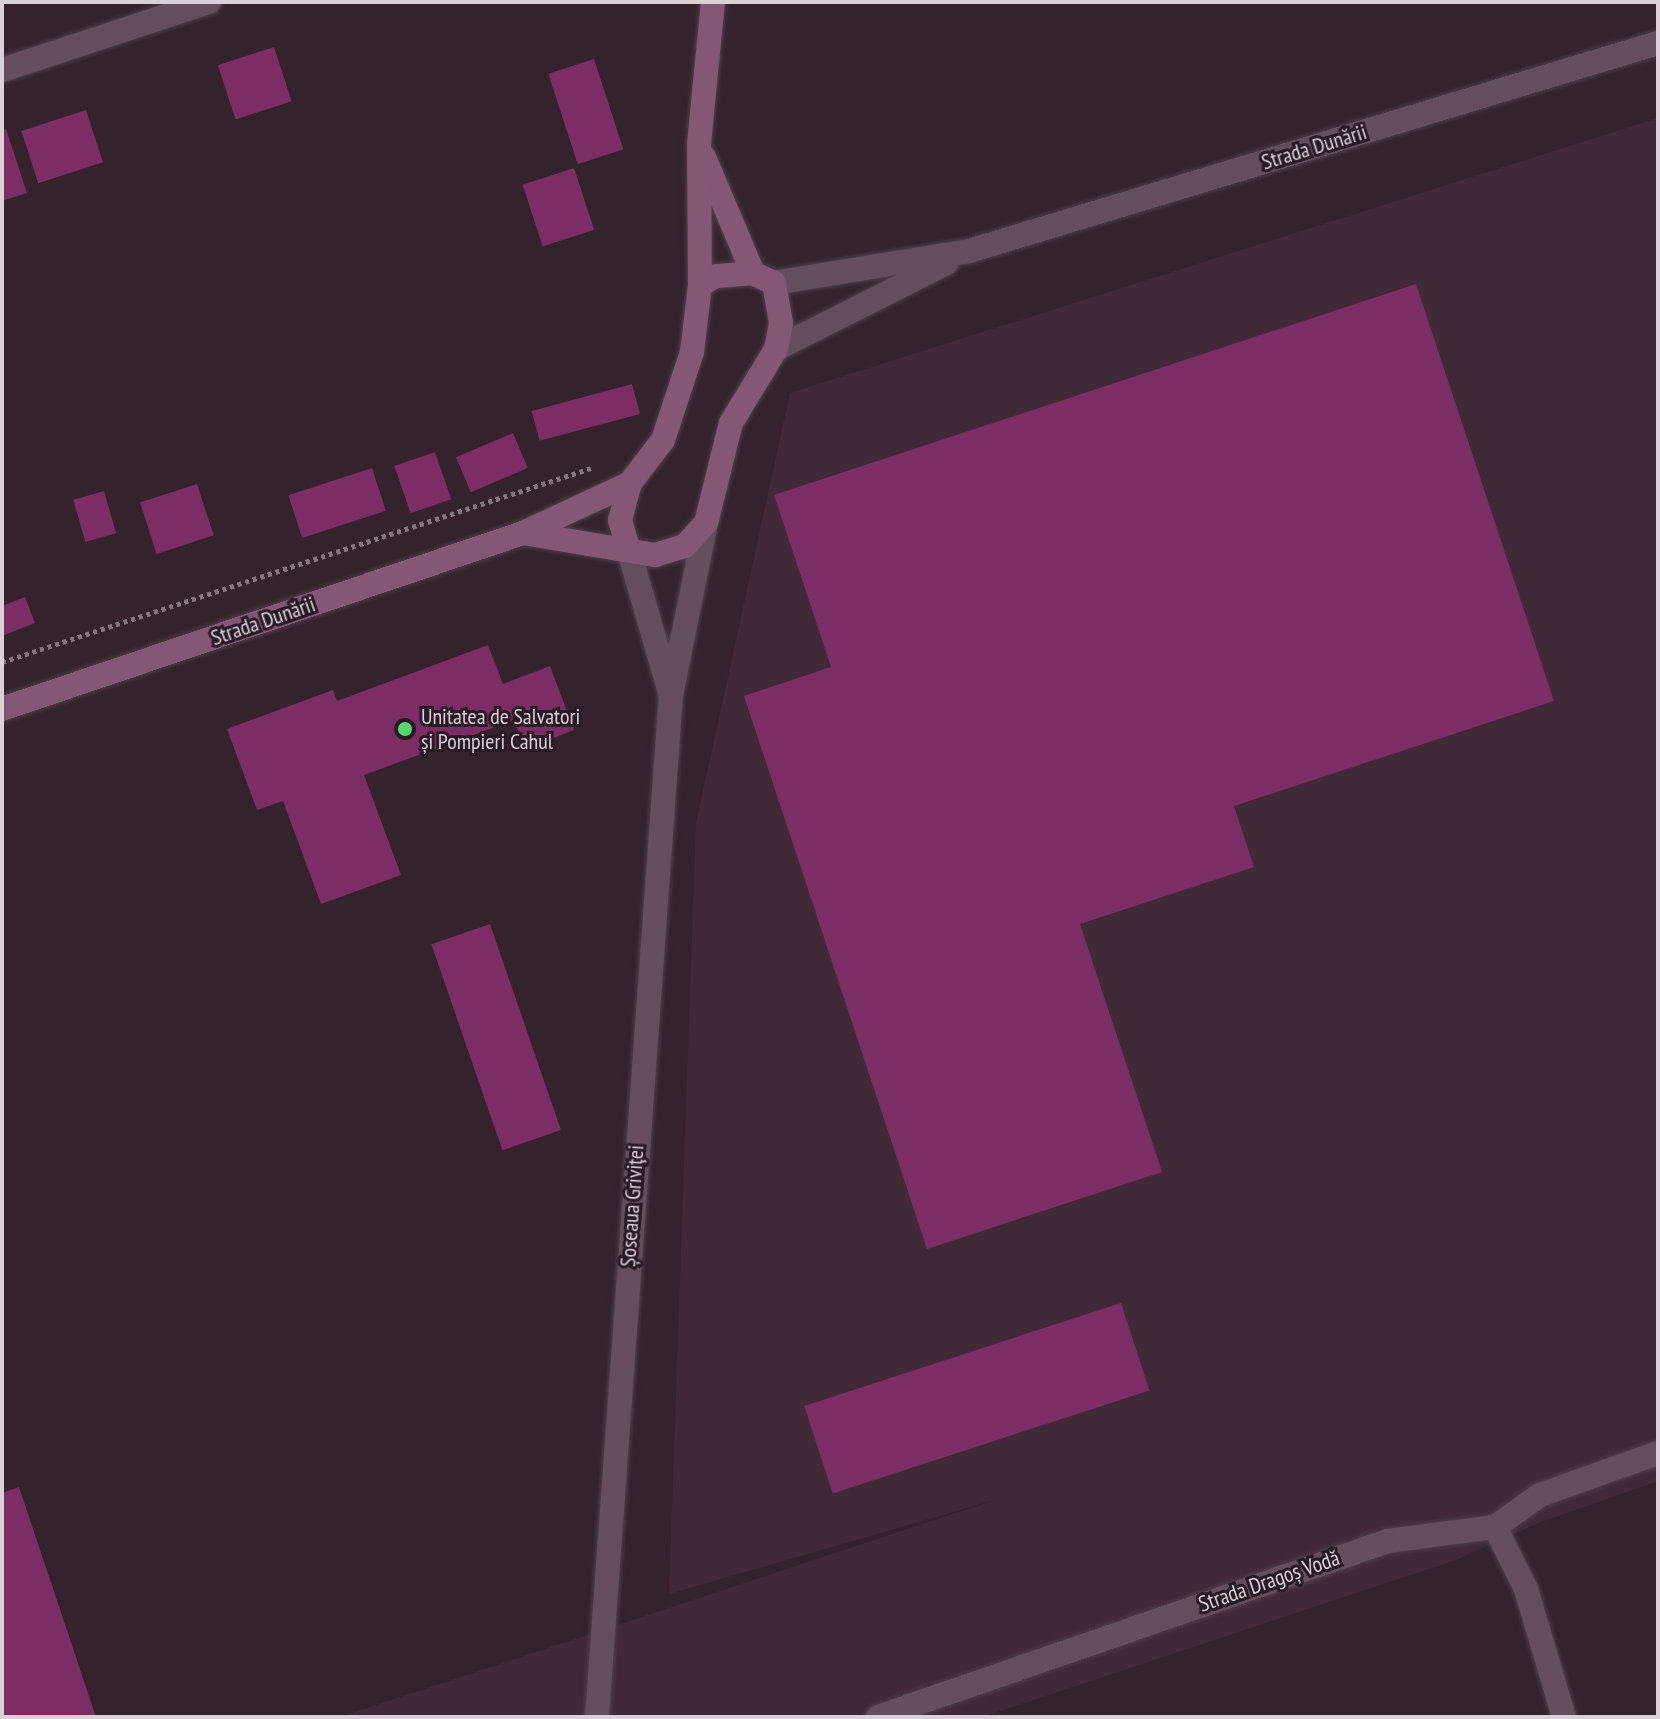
<!DOCTYPE html>
<html>
<head>
<meta charset="utf-8">
<style>
	body { margin:0 }
	#map { position:relative; width:1660px; height:1719px; overflow:hidden; background:#34232d; font-family:"PT Sans Narrow",sans-serif }
	div>[style] { position:absolute }
	.built>* { inset:0; background:#412a38 }
	.building>* { inset:0; background:#7b2d64; transform-origin:0 0 }
	.path>* { height:5px; margin-top:-2.5px; transform-origin:0; background:repeating-linear-gradient(90deg,#84767e 0 4px,transparent 0 8px) }
	.roads { filter:drop-shadow(0 0 2px #4d3f48) drop-shadow(0 0 2px #4d3f48) }
	.minor>* { height:24px; margin:-12px; padding:0 12px; transform-origin:12px; border-radius:12px; background:#624f5b }
	.tertiary>* { height:24px; margin:-12px; padding:0 12px; transform-origin:12px; border-radius:12px; background:#624f5b }
	.secondary>* { height:24px; margin:-12px; padding:0 12px; transform-origin:12px; border-radius:12px; background:#845775 }
	.dots>* { width:22px; height:22px; translate:-50% -50%; box-sizing:border-box; border:4px solid #291924; border-radius:50% }
	span { translate:-50% -50%; white-space:nowrap; text-align:center; line-height:1.15; -webkit-text-stroke:6px #291924; paint-order:stroke }
	.street-label { font-size:22px; color:#dbd0d7 }
	.poi-label { font-size:22px; color:#dbd0d7 }
	.left { translate:0 -50%; text-align:left }
	.frame { position:absolute; inset:0; border:4px solid #dbd0d7; pointer-events:none }
</style>
</head>
<body>
<div id="map">
	<div class="built">
		<div style="clip-path:polygon(1658px 118px,1658px 1481px,1541px 1522px,1456px 1560px,982px 1717px,340px 1717px,998px 1499px,669px 1594px,696px 823px,790px 393px)"></div>
	</div>
	<div class="building">
		<div style="left:274px;top:47px;width:57px;height:59px;rotate:72deg"></div>
		<div style="left:594px;top:59px;width:95px;height:48px;rotate:72deg"></div>
		<div style="left:86px;top:110px;width:55px;height:68px;rotate:72deg"></div>
		<div style="clip-path:polygon(6px 129px,27px 193px,2px 201px,2px 130px)"></div>
		<div style="left:574px;top:168px;width:65px;height:54px;rotate:72deg"></div>
		<div style="clip-path:polygon(1416px 284px,1554px 701px,1234px 806px,1254px 867px,1080px 924px,1162px 1172px,927px 1249px,744px 696px,831px 667px,774px 495px)"></div>
		<div style="left:632px;top:384px;width:31px;height:104px;rotate:75deg"></div>
		<div style="left:513px;top:433px;width:38px;height:62px;rotate:67deg"></div>
		<div style="left:435px;top:452px;width:50px;height:43px;rotate:71deg"></div>
		<div style="left:372px;top:468px;width:45px;height:88px;rotate:72deg"></div>
		<div style="left:197px;top:484px;width:54px;height:60px;rotate:72deg"></div>
		<div style="left:104px;top:491px;width:44px;height:32px;rotate:74deg"></div>
		<div style="clip-path:polygon(25px 597px,35px 623px,2px 636px,2px 606px)"></div>
		<div style="clip-path:polygon(488px 645px,503px 684px,550px 666px,574px 730px,525px 749px,514px 720px,364px 775px,401px 875px,321px 904px,283px 801px,257px 810px,227px 729px,333px 690px,337px 701px)"></div>
		<div style="left:490px;top:924px;width:218px;height:62px;rotate:71deg"></div>
		<div style="left:1121px;top:1303px;width:92px;height:333px;rotate:72deg"></div>
		<div style="clip-path:polygon(19px 1487px,96px 1717px,2px 1717px,2px 1493px)"></div>
	</div>
	<div class="path">
		<div style="left:2px;top:662px;width:620px;rotate:-18.23deg"></div>
	</div>
	<div class="roads">
		<div class="minor">
			<div style="left:2px;top:70px;width:218px;rotate:-18.2deg"></div>
			<div style="left:774px;top:283px;width:198px;rotate:-9.3deg"></div>
			<div style="left:969px;top:251px;width:720px;rotate:-16.8deg"></div>
			<div style="left:776px;top:349px;width:191px;rotate:-26.8deg"></div>
			<div style="left:1495px;top:1527px;width:69px;rotate:63.4deg"></div>
			<div style="left:1526px;top:1589px;width:134px;rotate:73.5deg"></div>
			<div style="left:878px;top:1717px;width:540px;rotate:-19.04deg"></div>
			<div style="left:1388px;top:1541px;width:108px;rotate:-7.5deg"></div>
			<div style="left:1495px;top:1527px;width:55px;rotate:-35.4deg"></div>
			<div style="left:1540px;top:1495px;width:125px;rotate:-19.6deg"></div>
		</div>
		<div class="tertiary">
			<div style="left:628px;top:548px;width:151px;rotate:73.8deg"></div>
			<div style="left:597px;top:1717px;width:1025px;rotate:-85.86deg"></div>
			<div style="left:671px;top:695px;width:176px;rotate:-78.5deg"></div>
		</div>
		<div class="secondary">
			<div style="left:704px;top:157px;width:126px;rotate:67.1deg"></div>
			<div style="left:523px;top:533px;width:134px;rotate:9.5deg"></div>
			<div style="left:655px;top:555px;width:31px;rotate:-17deg"></div>
			<div style="left:685px;top:546px;width:31px;rotate:-48deg"></div>
			<div style="left:706px;top:523px;width:103px;rotate:-76deg"></div>
			<div style="left:731px;top:423px;width:87px;rotate:-58.7deg"></div>
			<div style="left:776px;top:349px;width:26px;rotate:-79deg"></div>
			<div style="left:781px;top:323px;width:41px;rotate:-99.9deg"></div>
			<div style="left:774px;top:283px;width:23px;rotate:-155deg"></div>
			<div style="left:753px;top:273px;width:37px;rotate:175deg"></div>
			<div style="left:716px;top:276px;width:18px;rotate:151deg"></div>
			<div style="left:628px;top:548px;width:29px;rotate:-106deg"></div>
			<div style="left:620px;top:520px;width:38px;rotate:-75deg"></div>
			<div style="left:630px;top:483px;width:54px;rotate:-52.5deg"></div>
			<div style="left:663px;top:440px;width:93px;rotate:-71.8deg"></div>
			<div style="left:692px;top:352px;width:67px;rotate:-83.2deg"></div>
			<div style="left:700px;top:285px;width:141px;rotate:-90.4deg"></div>
			<div style="left:699px;top:144px;width:143px;rotate:-84.4deg"></div>
			<div style="left:2px;top:709px;width:550px;rotate:-18.67deg"></div>
			<div style="left:523px;top:533px;width:118px;rotate:-25deg"></div>
		</div>
	</div>
	<div class="dots">
		<div style="left:405px;top:729px;background:#5ad56f"></div>
	</div>
	<div class="street-label">
		<span style="left:1314px;top:147px;rotate:-17deg">Strada Dunării</span>
		<span style="left:263px;top:621px;rotate:-19deg">Strada Dunării</span>
		<span style="left:632px;top:1206px;rotate:-86deg">Șoseaua Griviţei</span>
		<span style="left:1269px;top:1581px;rotate:-19deg">Strada Dragoș Vodă</span>
	</div>
	<div class="poi-label">
		<span class="left" style="left:421px;top:729px">Unitatea de Salvatori<br>și Pompieri Cahul</span>
	</div>
	<div class="frame"></div>
</div>
</body>
</html>
